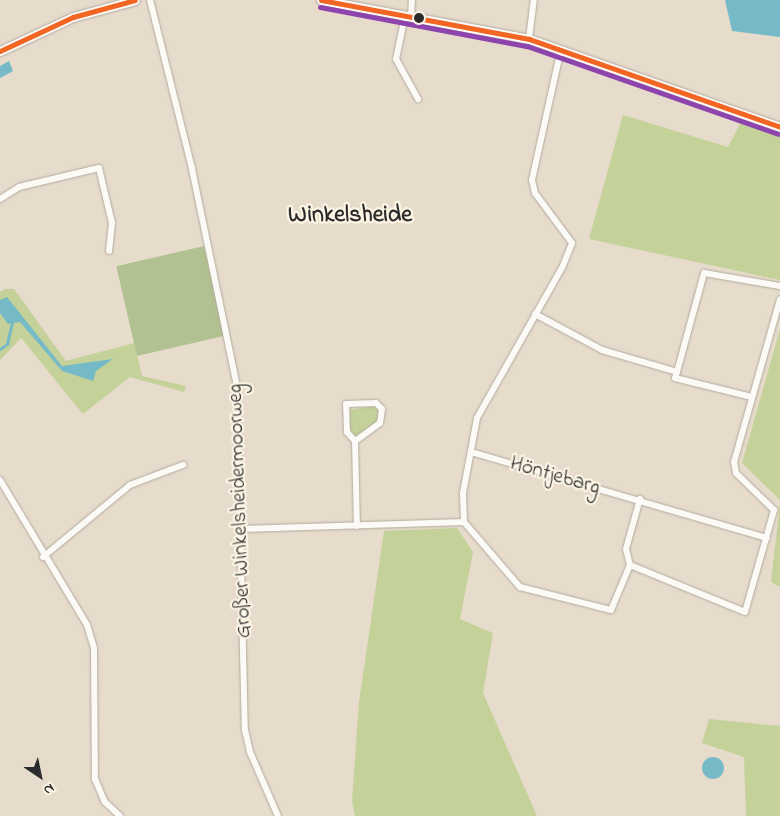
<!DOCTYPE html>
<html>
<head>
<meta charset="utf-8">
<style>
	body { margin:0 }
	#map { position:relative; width:780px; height:816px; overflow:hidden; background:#e7dbcb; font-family:"Indie Flower",sans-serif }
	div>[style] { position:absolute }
	.green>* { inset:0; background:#c4d199 }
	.forest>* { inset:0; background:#b2c191; transform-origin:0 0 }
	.water>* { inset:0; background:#76bac7 }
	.round { border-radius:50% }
	.stream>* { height:2.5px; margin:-1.25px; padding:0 1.25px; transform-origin:1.25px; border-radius:1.25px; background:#76bac7 }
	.roads { filter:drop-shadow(0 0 1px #b2aba0) drop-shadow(0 0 1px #b2aba0) }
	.street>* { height:6px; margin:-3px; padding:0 3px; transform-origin:3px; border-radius:3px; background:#fbfaf7 }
	.secondary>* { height:9px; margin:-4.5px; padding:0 4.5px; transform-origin:4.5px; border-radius:4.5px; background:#fbfaf7 }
	.bus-1>* { height:5px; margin:-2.5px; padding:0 2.5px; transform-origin:2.5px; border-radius:2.5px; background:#f26522 }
	.bus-2>* { height:5px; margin:-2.5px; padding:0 2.5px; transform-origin:2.5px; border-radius:2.5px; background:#8e44ad }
	.dots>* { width:14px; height:14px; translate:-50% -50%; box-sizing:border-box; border:2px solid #fcf5e5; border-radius:50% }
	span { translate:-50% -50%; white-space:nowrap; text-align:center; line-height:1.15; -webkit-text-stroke:4.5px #fcf5e5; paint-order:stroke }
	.street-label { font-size:21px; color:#2b2b2b }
	.quarter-label { font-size:24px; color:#2b2b2b; font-weight:700 }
	.north { position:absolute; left:15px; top:751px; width:50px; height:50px; -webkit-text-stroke:4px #fcf5e5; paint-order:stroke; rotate:146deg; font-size:14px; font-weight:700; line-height:20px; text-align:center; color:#2b2b2b }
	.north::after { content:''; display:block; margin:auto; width:18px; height:22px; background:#2b2b2b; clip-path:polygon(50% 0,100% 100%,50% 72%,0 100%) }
</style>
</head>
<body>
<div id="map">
	<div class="green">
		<div style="clip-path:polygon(623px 115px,728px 147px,742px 120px,780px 133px,780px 280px,589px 239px)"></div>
		<div style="clip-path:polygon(5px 289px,14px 289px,66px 361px,134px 343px,142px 376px,186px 386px,184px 392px,130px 377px,83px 414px,21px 338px,0 360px,0 292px)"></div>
		<div style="clip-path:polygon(780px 329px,780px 500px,742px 463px)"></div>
		<div style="clip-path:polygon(374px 406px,380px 413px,377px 422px,356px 437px,349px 428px,348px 410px)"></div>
		<div style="clip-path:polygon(780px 503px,780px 587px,771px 582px)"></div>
		<div style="clip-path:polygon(457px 528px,473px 552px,460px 619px,493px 633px,483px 693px,537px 816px,355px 816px,352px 801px,359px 702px,384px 531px)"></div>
		<div style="clip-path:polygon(709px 719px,780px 726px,780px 816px,746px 816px,744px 757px,702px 743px)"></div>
	</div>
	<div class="forest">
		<div style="left:204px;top:246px;width:92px;height:90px;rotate:77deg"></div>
	</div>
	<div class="water">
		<div style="clip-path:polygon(725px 0,780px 0,780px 37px,732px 31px)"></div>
		<div style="clip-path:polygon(9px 61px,13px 71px,0 78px,0 66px)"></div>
		<div style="clip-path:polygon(7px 297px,62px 366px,113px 359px,96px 371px,93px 381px,62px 371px,20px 322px,8px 324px,0 313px,0 300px)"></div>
		<div class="round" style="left:702px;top:757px;width:22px;height:22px"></div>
	</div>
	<div class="stream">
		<div style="left:0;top:349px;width:9px;rotate:-36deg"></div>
		<div style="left:7px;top:344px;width:22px;rotate:-77deg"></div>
	</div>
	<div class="roads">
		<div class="street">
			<div style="left:150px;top:0;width:174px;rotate:76deg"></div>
			<div style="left:192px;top:169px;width:222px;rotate:78.3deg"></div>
			<div style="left:237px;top:386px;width:344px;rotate:88.7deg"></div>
			<div style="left:245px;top:730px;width:23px;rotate:77deg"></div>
			<div style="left:250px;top:752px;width:70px;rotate:66.4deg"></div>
			<div style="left:405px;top:16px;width:44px;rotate:101.8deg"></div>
			<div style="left:396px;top:59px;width:46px;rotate:61.2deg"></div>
			<div style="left:411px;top:17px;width:17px;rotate:-87deg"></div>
			<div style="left:529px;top:39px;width:39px;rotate:-83deg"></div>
			<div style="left:0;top:199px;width:22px;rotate:-32deg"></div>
			<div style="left:19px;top:187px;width:82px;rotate:-13.4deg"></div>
			<div style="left:99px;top:168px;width:57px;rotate:76.7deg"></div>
			<div style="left:112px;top:223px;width:28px;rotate:96deg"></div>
			<div style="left:535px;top:314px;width:76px;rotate:28.2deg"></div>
			<div style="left:602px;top:350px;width:78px;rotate:16.3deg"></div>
			<div style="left:677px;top:372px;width:6px;rotate:108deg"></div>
			<div style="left:675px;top:378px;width:79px;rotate:13.9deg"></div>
			<div style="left:677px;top:372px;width:103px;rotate:-74.7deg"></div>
			<div style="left:704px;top:273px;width:77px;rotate:9.7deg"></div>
			<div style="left:355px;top:441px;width:12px;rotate:-132deg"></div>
			<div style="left:347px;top:432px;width:28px;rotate:-92deg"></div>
			<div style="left:346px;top:404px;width:30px;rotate:-2deg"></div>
			<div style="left:376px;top:403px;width:8px;rotate:45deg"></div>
			<div style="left:382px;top:409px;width:14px;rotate:98deg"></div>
			<div style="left:380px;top:423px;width:31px;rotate:144deg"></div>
			<div style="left:355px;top:441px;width:85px;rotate:88.7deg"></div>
			<div style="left:471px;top:452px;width:308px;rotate:16.2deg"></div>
			<div style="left:0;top:480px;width:169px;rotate:59deg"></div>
			<div style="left:87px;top:625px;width:24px;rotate:73deg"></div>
			<div style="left:94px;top:648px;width:131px;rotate:89.6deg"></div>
			<div style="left:95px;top:779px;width:25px;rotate:67deg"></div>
			<div style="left:105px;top:802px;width:21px;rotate:43deg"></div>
			<div style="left:464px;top:522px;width:86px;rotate:49.3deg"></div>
			<div style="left:520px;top:587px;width:94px;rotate:14.2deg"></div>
			<div style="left:611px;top:610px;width:49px;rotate:-67.1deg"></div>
			<div style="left:630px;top:565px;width:124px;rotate:22.2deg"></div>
			<div style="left:745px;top:612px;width:106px;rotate:-74.1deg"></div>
			<div style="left:774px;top:510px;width:53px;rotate:-135.8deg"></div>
			<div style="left:736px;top:473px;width:11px;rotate:-100deg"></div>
			<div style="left:734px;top:462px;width:169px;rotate:-74.2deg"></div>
			<div style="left:242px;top:529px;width:222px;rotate:-1.8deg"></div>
			<div style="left:464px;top:522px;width:29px;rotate:-92deg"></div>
			<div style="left:463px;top:493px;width:76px;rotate:-79.4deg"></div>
			<div style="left:477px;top:418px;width:172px;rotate:-60.5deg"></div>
			<div style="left:562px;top:268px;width:27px;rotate:-68deg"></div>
			<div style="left:572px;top:243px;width:62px;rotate:-126.5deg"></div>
			<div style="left:535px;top:193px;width:13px;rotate:-103deg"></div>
			<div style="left:532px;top:180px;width:134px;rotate:-77.5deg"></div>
			<div style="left:43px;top:557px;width:113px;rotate:-39.6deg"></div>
			<div style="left:130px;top:485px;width:57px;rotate:-20.7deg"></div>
			<div style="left:630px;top:565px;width:16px;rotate:-104deg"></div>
			<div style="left:626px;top:549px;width:52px;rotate:-74.4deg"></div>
		</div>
		<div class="secondary">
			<div style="left:321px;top:0;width:212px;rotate:10.6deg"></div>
			<div style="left:529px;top:39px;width:266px;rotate:19.3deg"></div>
			<div style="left:0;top:51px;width:81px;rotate:-25deg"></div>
			<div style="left:73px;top:17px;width:64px;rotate:-15.3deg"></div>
		</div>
	</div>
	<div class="bus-1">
		<div style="left:321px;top:0;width:212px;rotate:10.6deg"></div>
		<div style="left:529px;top:39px;width:266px;rotate:19.3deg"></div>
		<div style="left:0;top:51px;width:81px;rotate:-25deg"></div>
		<div style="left:73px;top:17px;width:64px;rotate:-15.3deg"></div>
	</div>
	<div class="bus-2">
		<div style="left:320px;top:7px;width:211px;rotate:10.7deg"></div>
		<div style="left:527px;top:46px;width:266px;rotate:19.3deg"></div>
	</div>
	<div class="dots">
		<div style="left:419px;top:18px;background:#2b2b2b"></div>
	</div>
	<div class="street-label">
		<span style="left:555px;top:476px;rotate:16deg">Höntjebarg</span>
		<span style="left:240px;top:511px;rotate:-92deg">Großer Winkelsheidermoorweg</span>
	</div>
	<div class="quarter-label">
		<span style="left:350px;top:216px">Winkelsheide</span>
	</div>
	<div class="north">N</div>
</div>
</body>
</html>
